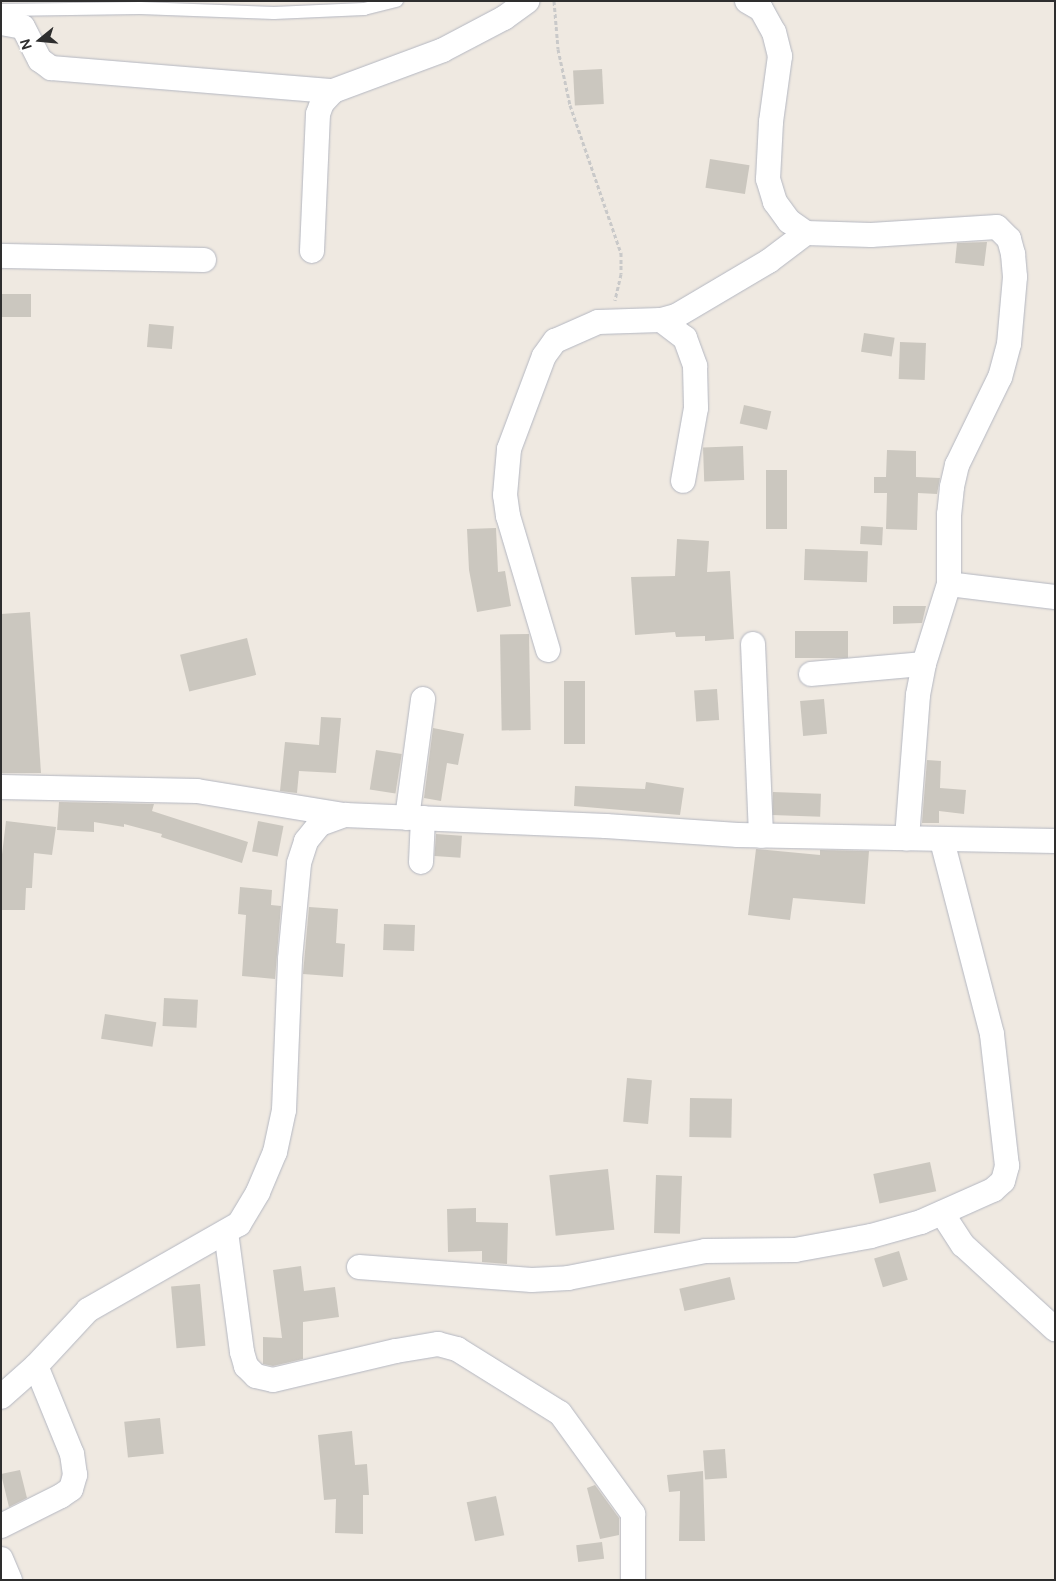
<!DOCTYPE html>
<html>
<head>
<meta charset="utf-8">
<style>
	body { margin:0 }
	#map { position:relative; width:1056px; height:1581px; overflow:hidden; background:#efe9e1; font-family:"DM Sans",sans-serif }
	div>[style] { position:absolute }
	.building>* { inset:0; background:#cbc7bf; transform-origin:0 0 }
	.path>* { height:3px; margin-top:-1.5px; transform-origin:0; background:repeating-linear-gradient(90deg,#c9c9c9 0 4px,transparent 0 6.5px) }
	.roads { filter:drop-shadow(0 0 1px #b4b7c1) drop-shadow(0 0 1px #b4b7c1) }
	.service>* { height:12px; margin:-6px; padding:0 6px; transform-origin:6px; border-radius:6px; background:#fff }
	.minor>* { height:24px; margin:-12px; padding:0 12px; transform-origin:12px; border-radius:12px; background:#fff }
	span { translate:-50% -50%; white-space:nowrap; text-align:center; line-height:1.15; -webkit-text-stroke:5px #fff; paint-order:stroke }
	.frame { position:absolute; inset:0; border:2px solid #2e2e2e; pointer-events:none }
	.north { position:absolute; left:15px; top:15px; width:50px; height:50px; -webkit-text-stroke:4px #fff; paint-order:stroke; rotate:253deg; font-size:14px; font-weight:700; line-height:20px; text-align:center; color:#2e2e2e }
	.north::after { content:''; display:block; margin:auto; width:18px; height:22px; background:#2e2e2e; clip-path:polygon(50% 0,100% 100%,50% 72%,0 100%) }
</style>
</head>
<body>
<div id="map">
	<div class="building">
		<div style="left:602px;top:69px;width:35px;height:29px;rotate:87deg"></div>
		<div style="left:710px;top:159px;width:40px;height:29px;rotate:9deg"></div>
		<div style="clip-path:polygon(987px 242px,984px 266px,955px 263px,957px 243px)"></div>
		<div style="left:1px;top:294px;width:30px;height:23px"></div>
		<div style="left:149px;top:324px;width:25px;height:23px;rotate:5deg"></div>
		<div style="left:864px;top:333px;width:31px;height:19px;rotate:9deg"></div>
		<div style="left:900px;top:342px;width:26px;height:37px;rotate:2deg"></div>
		<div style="left:744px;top:405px;width:28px;height:19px;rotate:13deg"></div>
		<div style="left:743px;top:446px;width:34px;height:40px;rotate:88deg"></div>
		<div style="clip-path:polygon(887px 450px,916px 451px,916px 477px,940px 478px,937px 494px,918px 493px,917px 530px,886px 529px,887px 493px,874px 493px,874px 477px,886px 477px)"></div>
		<div style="left:766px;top:470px;width:21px;height:59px"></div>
		<div style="left:861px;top:526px;width:22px;height:18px;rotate:3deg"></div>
		<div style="clip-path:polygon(496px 528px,498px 572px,505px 571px,511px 606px,477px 612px,469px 570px,467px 529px)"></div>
		<div style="clip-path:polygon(677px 539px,709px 541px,707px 572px,730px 571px,734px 639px,705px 641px,705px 636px,676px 637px,675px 632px,635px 635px,631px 577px,675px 576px)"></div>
		<div style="left:805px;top:549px;width:63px;height:31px;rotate:2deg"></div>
		<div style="clip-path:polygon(893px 606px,926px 606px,922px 623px,893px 624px)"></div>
		<div style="clip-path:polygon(30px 612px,41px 773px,1px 773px,1px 614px)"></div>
		<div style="left:795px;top:631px;width:53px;height:27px"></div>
		<div style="left:529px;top:634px;width:96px;height:29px;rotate:89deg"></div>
		<div style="left:247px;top:638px;width:38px;height:69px;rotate:76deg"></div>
		<div style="left:564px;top:681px;width:21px;height:63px"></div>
		<div style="left:717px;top:689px;width:31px;height:23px;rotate:86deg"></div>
		<div style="left:824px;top:699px;width:35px;height:24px;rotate:85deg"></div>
		<div style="clip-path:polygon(321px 717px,341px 718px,336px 773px,299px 771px,297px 793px,280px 791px,285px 742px,319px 745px)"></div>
		<div style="clip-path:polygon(433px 728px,464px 734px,458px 765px,447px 763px,441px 801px,424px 798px)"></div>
		<div style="left:376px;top:750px;width:26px;height:40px;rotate:9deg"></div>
		<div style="clip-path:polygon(927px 760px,941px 761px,940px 788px,966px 790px,964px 814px,939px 811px,939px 823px,922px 823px)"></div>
		<div style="clip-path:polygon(646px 782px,684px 788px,680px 815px,574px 806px,575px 786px,645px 789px)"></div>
		<div style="left:773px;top:792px;width:48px;height:23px;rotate:2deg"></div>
		<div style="clip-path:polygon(59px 802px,154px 804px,152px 811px,248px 842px,242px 863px,161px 837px,162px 834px,124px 824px,124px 827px,94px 822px,94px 832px,57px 830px)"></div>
		<div style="clip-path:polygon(6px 821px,56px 827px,52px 855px,34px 853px,32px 888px,26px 888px,25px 910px,1px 910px,1px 863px)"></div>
		<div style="left:258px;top:821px;width:26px;height:31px;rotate:11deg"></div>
		<div style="left:436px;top:834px;width:26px;height:22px;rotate:4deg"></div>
		<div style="clip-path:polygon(756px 849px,820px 855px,820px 850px,869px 851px,865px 904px,793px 898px,790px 920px,748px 915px)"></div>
		<div style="clip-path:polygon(240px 887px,272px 890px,271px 905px,281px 906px,275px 979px,242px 976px,246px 915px,238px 914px)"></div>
		<div style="clip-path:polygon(309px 907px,338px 909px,336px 943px,345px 944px,343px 977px,303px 974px)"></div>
		<div style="left:384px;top:924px;width:31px;height:26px;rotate:2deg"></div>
		<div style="left:164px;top:998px;width:34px;height:28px;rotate:3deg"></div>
		<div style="left:105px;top:1014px;width:52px;height:25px;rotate:9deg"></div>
		<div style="left:627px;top:1078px;width:25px;height:44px;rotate:5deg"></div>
		<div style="left:690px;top:1098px;width:42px;height:39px;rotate:1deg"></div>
		<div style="left:930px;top:1162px;width:30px;height:58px;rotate:78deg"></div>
		<div style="left:608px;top:1169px;width:61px;height:59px;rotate:84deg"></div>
		<div style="left:656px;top:1175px;width:26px;height:58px;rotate:2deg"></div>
		<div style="clip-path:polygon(476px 1208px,476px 1222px,508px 1223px,507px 1264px,482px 1262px,482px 1251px,448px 1252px,447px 1209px)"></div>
		<div style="left:899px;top:1251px;width:30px;height:26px;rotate:73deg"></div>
		<div style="clip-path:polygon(301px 1266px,304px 1291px,335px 1287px,339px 1317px,303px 1322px,303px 1359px,273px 1366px,263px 1364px,263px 1337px,282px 1338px,273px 1270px)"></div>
		<div style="left:730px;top:1277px;width:23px;height:52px;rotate:77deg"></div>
		<div style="left:200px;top:1284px;width:62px;height:29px;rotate:85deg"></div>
		<div style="left:160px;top:1418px;width:36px;height:36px;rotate:84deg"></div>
		<div style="clip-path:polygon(352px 1431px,355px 1465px,367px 1464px,369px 1495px,363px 1495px,363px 1534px,335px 1533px,336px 1499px,324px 1500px,318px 1435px)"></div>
		<div style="left:725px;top:1449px;width:29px;height:22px;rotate:86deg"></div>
		<div style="clip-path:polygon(20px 1470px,27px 1498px,9px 1507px,1px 1474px)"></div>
		<div style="clip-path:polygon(703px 1471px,705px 1541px,679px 1541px,680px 1491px,669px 1492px,667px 1475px)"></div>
		<div style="clip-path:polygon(595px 1485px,619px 1518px,619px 1535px,600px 1539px,587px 1488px)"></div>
		<div style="left:496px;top:1496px;width:40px;height:30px;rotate:78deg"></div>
		<div style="left:602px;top:1542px;width:17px;height:26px;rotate:83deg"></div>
	</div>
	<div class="path">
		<div style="left:554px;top:1px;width:48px;rotate:85.2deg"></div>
		<div style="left:558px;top:49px;width:57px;rotate:77.9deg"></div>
		<div style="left:570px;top:105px;width:157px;rotate:71deg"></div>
		<div style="left:621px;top:253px;width:21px;rotate:90deg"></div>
		<div style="left:621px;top:274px;width:27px;rotate:103deg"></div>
	</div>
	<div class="roads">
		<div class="service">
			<div style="left:1px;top:10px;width:139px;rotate:-0.8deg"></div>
			<div style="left:140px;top:8px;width:134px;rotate:2.1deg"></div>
			<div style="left:274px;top:13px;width:90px;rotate:-2.5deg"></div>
			<div style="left:364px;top:9px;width:34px;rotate:-14deg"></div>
		</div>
		<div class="minor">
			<div style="left:747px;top:1px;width:16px;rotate:30deg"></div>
			<div style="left:761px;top:9px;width:26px;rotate:61deg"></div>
			<div style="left:774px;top:32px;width:25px;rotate:76deg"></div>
			<div style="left:780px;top:56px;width:67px;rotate:97.8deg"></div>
			<div style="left:771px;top:122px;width:57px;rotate:93deg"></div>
			<div style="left:768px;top:179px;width:24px;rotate:73deg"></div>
			<div style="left:775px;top:202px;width:24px;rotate:54deg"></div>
			<div style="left:789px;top:221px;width:21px;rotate:35deg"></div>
			<div style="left:806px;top:233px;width:65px;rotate:1.8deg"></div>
			<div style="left:871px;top:235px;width:126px;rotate:-3.6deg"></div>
			<div style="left:997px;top:227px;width:17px;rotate:45deg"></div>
			<div style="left:1009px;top:239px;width:16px;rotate:75deg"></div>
			<div style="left:1013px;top:254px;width:23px;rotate:85deg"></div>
			<div style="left:1015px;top:277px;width:67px;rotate:95.1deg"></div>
			<div style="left:1009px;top:344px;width:34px;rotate:105deg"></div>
			<div style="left:1000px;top:377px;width:98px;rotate:116deg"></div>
			<div style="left:957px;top:465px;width:23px;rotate:103deg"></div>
			<div style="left:952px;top:487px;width:27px;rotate:96deg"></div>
			<div style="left:949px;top:514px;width:70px;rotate:90deg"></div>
			<div style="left:949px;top:584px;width:84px;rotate:107.4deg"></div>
			<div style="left:924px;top:664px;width:32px;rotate:101deg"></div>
			<div style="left:918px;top:695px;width:144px;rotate:94.4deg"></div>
			<div style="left:1px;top:23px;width:22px;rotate:10deg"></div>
			<div style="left:23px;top:27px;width:37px;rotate:63deg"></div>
			<div style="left:40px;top:60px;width:14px;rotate:36deg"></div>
			<div style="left:51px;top:68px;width:283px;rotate:4.7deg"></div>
			<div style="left:312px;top:251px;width:137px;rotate:-87.5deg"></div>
			<div style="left:318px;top:114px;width:12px;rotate:-70deg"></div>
			<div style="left:322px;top:103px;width:16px;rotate:-47deg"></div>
			<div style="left:333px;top:91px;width:117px;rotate:-20.4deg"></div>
			<div style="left:443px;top:50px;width:69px;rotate:-27.7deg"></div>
			<div style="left:504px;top:18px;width:29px;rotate:-36deg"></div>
			<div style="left:1px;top:256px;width:203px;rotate:1.1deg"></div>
			<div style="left:661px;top:320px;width:30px;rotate:37deg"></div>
			<div style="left:685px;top:338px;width:30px;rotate:70deg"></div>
			<div style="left:695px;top:366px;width:42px;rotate:88.6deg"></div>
			<div style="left:696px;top:408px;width:74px;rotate:100.1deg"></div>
			<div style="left:949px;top:584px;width:107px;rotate:7deg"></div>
			<div style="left:753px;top:644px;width:192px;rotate:87.6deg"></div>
			<div style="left:548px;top:650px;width:140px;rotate:-106.6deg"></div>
			<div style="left:508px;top:516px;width:21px;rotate:-98deg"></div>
			<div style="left:505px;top:495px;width:46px;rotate:-85deg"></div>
			<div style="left:509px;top:449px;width:99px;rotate:-69.4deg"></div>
			<div style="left:544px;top:356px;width:19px;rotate:-54deg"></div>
			<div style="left:555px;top:341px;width:47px;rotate:-23.8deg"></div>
			<div style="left:598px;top:322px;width:63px;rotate:-1.8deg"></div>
			<div style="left:661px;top:320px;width:16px;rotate:-15deg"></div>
			<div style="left:676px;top:316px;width:108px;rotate:-30.6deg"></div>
			<div style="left:769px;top:261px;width:46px;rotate:-37.1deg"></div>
			<div style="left:811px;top:674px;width:113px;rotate:-5.1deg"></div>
			<div style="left:1px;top:787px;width:196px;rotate:1.2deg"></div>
			<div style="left:197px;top:791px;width:149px;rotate:9.3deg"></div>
			<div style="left:407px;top:818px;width:120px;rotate:-82.3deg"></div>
			<div style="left:421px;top:862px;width:44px;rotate:-87.4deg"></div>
			<div style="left:942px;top:1213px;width:38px;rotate:57deg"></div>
			<div style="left:963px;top:1245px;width:125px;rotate:42.4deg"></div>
			<div style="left:226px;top:1232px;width:121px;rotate:82.4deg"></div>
			<div style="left:242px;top:1352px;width:15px;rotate:74deg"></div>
			<div style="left:246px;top:1366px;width:14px;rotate:45deg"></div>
			<div style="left:256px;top:1376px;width:17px;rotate:13deg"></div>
			<div style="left:273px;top:1380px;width:126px;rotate:-13.3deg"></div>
			<div style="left:396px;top:1351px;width:43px;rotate:-9.5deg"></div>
			<div style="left:438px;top:1344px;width:20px;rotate:15deg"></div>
			<div style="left:457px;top:1349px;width:121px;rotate:31.9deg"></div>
			<div style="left:560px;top:1413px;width:125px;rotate:54.1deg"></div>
			<div style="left:633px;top:1514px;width:66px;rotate:90deg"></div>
			<div style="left:359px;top:1267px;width:173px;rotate:4.3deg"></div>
			<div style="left:532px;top:1280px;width:36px;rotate:-3deg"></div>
			<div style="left:568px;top:1278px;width:140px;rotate:-11.1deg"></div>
			<div style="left:705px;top:1251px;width:90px;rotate:-0.6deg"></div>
			<div style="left:795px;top:1250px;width:77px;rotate:-10.4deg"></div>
			<div style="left:871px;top:1236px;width:52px;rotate:-15.6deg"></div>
			<div style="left:921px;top:1222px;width:79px;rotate:-24deg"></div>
			<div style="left:993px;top:1190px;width:13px;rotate:-42deg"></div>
			<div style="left:1003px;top:1181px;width:16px;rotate:-75deg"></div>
			<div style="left:1007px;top:1166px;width:133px;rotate:-96.5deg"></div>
			<div style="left:992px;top:1034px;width:200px;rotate:-104.5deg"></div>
			<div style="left:1px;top:1397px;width:47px;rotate:-41.5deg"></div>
			<div style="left:36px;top:1366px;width:76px;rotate:-47.1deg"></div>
			<div style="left:88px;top:1310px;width:174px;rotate:-29.7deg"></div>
			<div style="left:239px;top:1224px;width:37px;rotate:-59deg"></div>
			<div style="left:258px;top:1192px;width:43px;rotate:-67deg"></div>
			<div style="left:275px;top:1152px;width:43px;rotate:-77.9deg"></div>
			<div style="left:284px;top:1110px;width:151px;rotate:-87.7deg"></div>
			<div style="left:290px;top:959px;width:96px;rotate:-84.6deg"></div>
			<div style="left:299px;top:863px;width:23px;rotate:-72deg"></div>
			<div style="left:306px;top:841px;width:22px;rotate:-51deg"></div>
			<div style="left:320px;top:824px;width:27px;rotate:-20deg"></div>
			<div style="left:345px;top:815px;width:261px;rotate:2.4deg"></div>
			<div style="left:606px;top:826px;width:132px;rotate:3.9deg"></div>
			<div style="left:738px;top:835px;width:317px;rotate:1.1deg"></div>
			<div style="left:1px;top:1526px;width:67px;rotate:-26.6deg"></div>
			<div style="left:61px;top:1496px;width:12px;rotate:-35deg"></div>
			<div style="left:71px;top:1489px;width:15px;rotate:-74deg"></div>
			<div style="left:75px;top:1475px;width:21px;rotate:-98deg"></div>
			<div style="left:72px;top:1454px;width:95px;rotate:-112.2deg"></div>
			<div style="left:1px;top:1559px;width:23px;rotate:67deg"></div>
		</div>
	</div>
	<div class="frame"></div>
	<div class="north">N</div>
</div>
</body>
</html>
